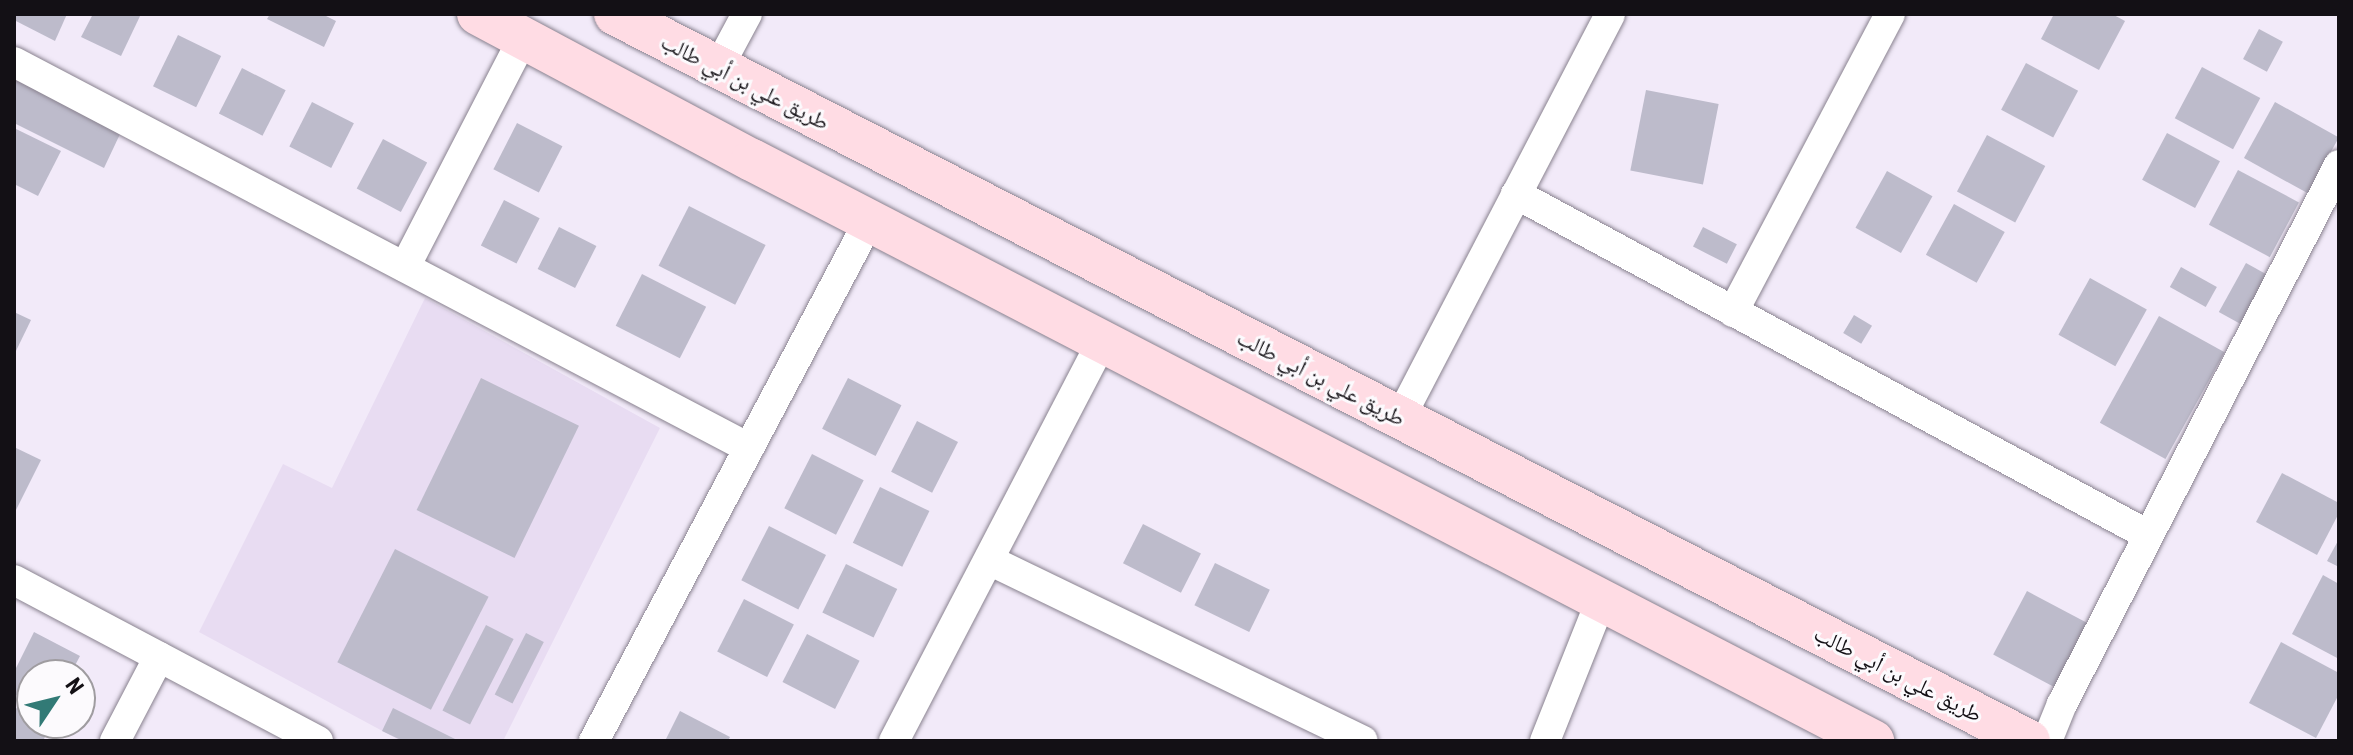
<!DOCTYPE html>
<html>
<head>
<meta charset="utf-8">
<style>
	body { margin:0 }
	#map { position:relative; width:2353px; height:755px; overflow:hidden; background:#f2eaf9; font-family:"Roboto Condensed","Noto Naskh Arabic",sans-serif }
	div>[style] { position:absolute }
	.built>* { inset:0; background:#e8dcf2 }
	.building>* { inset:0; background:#bdbbcb; transform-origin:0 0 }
	.roads { filter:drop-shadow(0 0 2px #89828f) drop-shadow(0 0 2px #89828f) }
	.street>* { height:30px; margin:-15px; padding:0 15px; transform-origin:15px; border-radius:15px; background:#fff }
	.secondary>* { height:42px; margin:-21px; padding:0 21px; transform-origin:21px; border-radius:21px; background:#ffdce4 }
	span { translate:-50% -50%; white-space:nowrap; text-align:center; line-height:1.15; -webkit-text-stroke:6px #fcfafd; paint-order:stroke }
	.street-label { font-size:22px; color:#131015 }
	.frame { position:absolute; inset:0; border:16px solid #131015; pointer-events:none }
	.north { position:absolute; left:16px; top:659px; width:80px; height:80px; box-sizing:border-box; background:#fcfafd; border:2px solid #9f9ca0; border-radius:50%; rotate:55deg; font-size:22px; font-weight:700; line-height:32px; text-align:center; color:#131015 }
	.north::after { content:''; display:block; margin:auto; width:28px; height:36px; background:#327a76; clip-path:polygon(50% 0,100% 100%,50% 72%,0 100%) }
</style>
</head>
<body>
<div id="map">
	<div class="built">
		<div style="clip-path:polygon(425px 298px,660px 428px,503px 741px,401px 741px,199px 632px,283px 464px,332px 488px)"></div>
	</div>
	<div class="building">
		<div style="clip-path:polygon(14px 14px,67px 14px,55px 41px,14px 20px)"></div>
		<div style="clip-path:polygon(93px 14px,141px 14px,121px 56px,81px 37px)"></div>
		<div style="clip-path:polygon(270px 14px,322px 14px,336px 21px,324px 47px,267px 19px)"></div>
		<div style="clip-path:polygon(2054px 14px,2112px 14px,2125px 21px,2099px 70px,2041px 39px)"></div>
		<div style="left:2259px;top:29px;width:27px;height:34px;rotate:28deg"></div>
		<div style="left:178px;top:35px;width:48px;height:57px;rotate:26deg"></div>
		<div style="left:2026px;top:63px;width:59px;height:53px;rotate:28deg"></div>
		<div style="left:2202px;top:67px;width:66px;height:58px;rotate:28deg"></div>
		<div style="left:242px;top:68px;width:49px;height:51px;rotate:27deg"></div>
		<div style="clip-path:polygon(14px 79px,121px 132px,104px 168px,14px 123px)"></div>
		<div style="left:1646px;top:90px;width:74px;height:82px;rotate:11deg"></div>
		<div style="left:312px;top:102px;width:47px;height:50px;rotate:27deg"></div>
		<div style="left:2275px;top:102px;width:73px;height:64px;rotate:29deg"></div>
		<div style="left:517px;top:123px;width:51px;height:52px;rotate:27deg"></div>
		<div style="clip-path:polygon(14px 128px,61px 151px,38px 196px,14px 184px)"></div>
		<div style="left:2167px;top:133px;width:60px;height:53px;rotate:28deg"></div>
		<div style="left:1987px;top:135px;width:66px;height:64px;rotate:28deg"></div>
		<div style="left:383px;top:139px;width:50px;height:56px;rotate:28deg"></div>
		<div style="left:2238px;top:170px;width:69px;height:62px;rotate:28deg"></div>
		<div style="left:1887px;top:171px;width:52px;height:65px;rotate:29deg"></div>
		<div style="left:504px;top:200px;width:40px;height:51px;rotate:27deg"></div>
		<div style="left:1954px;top:204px;width:58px;height:58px;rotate:29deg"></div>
		<div style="left:689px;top:206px;width:86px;height:67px;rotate:27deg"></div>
		<div style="left:559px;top:227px;width:42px;height:47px;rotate:27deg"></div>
		<div style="left:1703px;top:227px;width:38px;height:22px;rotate:27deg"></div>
		<div style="left:2246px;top:263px;width:31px;height:56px;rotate:29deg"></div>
		<div style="left:2181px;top:267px;width:41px;height:23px;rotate:29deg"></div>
		<div style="left:642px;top:274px;width:72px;height:58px;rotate:27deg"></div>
		<div style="left:2090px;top:278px;width:65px;height:65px;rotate:29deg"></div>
		<div style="clip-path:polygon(14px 312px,31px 320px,14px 355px)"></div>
		<div style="left:1854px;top:315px;width:21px;height:21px;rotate:31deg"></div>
		<div style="left:2159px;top:316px;width:75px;height:122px;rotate:29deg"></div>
		<div style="left:481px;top:378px;width:109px;height:147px;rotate:26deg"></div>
		<div style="left:848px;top:378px;width:60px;height:57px;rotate:27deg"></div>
		<div style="left:917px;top:421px;width:46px;height:57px;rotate:27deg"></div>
		<div style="clip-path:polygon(14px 447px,41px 460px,14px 514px)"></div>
		<div style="left:812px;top:454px;width:58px;height:61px;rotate:27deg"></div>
		<div style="clip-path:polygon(2282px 473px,2339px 503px,2339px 513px,2317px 555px,2256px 522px)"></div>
		<div style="left:880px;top:487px;width:55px;height:62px;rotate:26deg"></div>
		<div style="left:1143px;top:524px;width:65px;height:44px;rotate:27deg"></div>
		<div style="left:769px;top:526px;width:64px;height:61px;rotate:27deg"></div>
		<div style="clip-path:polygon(2339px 539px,2339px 567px,2327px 561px)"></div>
		<div style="left:395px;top:549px;width:105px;height:127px;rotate:27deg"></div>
		<div style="left:1215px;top:563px;width:61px;height:47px;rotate:26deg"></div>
		<div style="left:846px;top:564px;width:57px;height:54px;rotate:26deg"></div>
		<div style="clip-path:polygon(2323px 575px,2339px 584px,2339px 659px,2292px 634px)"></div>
		<div style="left:2027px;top:591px;width:78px;height:72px;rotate:28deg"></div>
		<div style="left:744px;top:599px;width:56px;height:59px;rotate:27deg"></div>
		<div style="left:486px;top:625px;width:31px;height:96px;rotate:27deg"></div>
		<div style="clip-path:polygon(34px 632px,80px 656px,70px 675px,32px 675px,32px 703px,14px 694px,14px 672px)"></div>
		<div style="left:526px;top:633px;width:20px;height:69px;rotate:27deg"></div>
		<div style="left:807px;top:634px;width:59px;height:54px;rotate:27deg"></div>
		<div style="clip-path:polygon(2281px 642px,2339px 673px,2339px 694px,2316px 738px,2249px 703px)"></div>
		<div style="clip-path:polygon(14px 707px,32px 716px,32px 723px,51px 725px,43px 741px,14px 741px)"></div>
		<div style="clip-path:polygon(393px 708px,459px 741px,403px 741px,382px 731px)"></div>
		<div style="clip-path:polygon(680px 711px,730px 737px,728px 741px,665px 741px)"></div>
	</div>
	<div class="roads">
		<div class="street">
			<div style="left:14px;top:62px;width:830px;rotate:27.71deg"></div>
			<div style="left:718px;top:68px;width:61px;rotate:-61.8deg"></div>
			<div style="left:1516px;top:194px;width:718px;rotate:28.35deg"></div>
			<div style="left:405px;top:267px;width:258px;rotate:-62.7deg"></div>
			<div style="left:1733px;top:312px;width:337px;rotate:-62.2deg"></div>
			<div style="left:1400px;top:418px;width:455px;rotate:-62.5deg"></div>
			<div style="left:989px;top:560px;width:415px;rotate:25.8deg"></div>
			<div style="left:14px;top:580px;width:344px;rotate:27.9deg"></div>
			<div style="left:115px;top:741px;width:95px;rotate:-62.4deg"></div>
			<div style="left:594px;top:741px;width:588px;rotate:-62.13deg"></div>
			<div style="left:894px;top:741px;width:450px;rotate:-62.5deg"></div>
			<div style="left:1545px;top:741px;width:152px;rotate:-68.3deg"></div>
			<div style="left:2047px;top:741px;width:40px;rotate:-68deg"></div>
			<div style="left:2062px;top:704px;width:606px;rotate:-62.8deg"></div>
		</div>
		<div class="secondary">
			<div style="left:478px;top:14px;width:310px;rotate:28.1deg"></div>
			<div style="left:752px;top:160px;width:1263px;rotate:27.4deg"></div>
			<div style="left:615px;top:14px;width:1590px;rotate:27.21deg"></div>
		</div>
	</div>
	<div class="street-label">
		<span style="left:745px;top:82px;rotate:27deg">طريق علي بن أبي طالب</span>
		<span style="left:1321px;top:378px;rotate:27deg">طريق علي بن أبي طالب</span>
		<span style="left:1898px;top:674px;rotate:27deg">طريق علي بن أبي طالب</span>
	</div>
	<div class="frame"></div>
	<div class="north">N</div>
</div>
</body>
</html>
